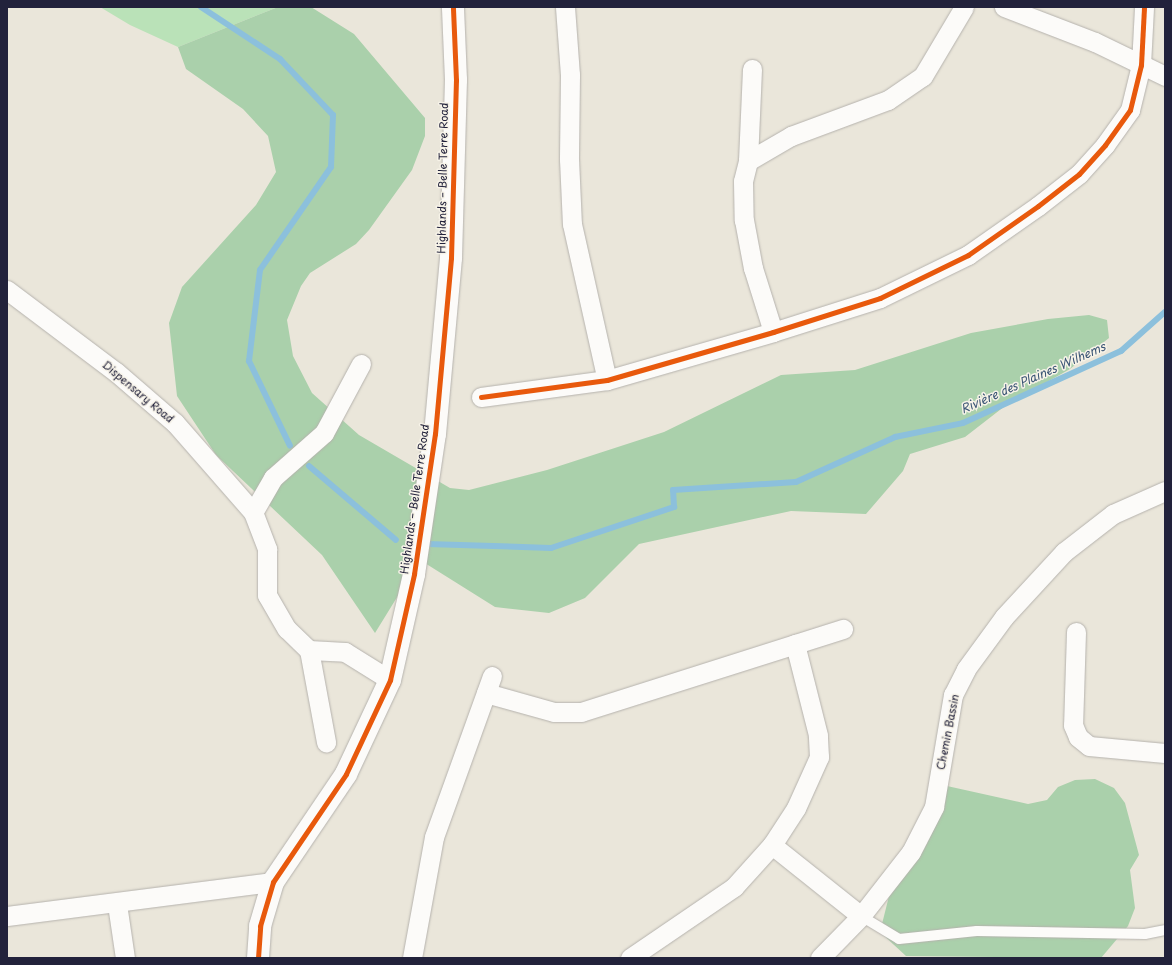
<!DOCTYPE html>
<html>
<head>
<meta charset="utf-8">
<style>
	body { margin:0 }
	#map { position:relative; width:1172px; height:965px; overflow:hidden; background:#eae6da; font-family:"Playpen Sans",sans-serif }
	div>[style] { position:absolute }
	.green>* { inset:0; background:#bae2b8 }
	.forest>* { inset:0; background:#aad0ab }
	.stream>* { height:6px; margin:-3px; padding:0 3px; transform-origin:3px; border-radius:3px; background:#8cc0dc }
	.roads { filter:drop-shadow(0 0 1px #b5b2ad) drop-shadow(0 0 1px #b5b2ad) }
	.service>* { height:10px; margin:-5px; padding:0 5px; transform-origin:5px; border-radius:5px; background:#fcfbf9 }
	.minor>* { height:19px; margin:-9.5px; padding:0 9.5px; transform-origin:9.5px; border-radius:9.5px; background:#fcfbf9 }
	.tertiary>* { height:22px; margin:-11px; padding:0 11px; transform-origin:11px; border-radius:11px; background:#fcfbf9 }
	.cycleway>* { height:5px; margin:-2.5px; padding:0 2.5px; transform-origin:2.5px; border-radius:2.5px; background:#e8590c }
	span { translate:-50% -50%; white-space:nowrap; text-align:center; line-height:1.15; -webkit-text-stroke:3px #f7f3e8; paint-order:stroke }
	.street-label { font-size:11px; color:#22223b }
	.water-label { font-size:12px; color:#395474; font-style:italic }
	.frame { position:absolute; inset:0; border:8px solid #22223b; pointer-events:none }
</style>
</head>
<body>
<div id="map">
	<div class="green">
		<div style="clip-path:polygon(100px 7px,278px 7px,178px 47px,130px 25px)"></div>
	</div>
	<div class="forest">
		<div style="clip-path:polygon(278px 7px,311px 7px,354px 34px,425px 118px,425px 136px,412px 170px,369px 230px,356px 244px,310px 273px,301px 286px,287px 320px,293px 356px,312px 393px,359px 435px,450px 488px,469px 490px,547px 470px,664px 432px,781px 375px,855px 370px,971px 333px,1048px 319px,1089px 315px,1107px 320px,1109px 338px,1070px 369px,1005px 406px,965px 437px,910px 454px,903px 471px,866px 514px,791px 511px,639px 544px,585px 598px,549px 613px,495px 607px,420px 560px,375px 633px,322px 555px,216px 455px,177px 396px,169px 323px,182px 287px,256px 205px,276px 172px,268px 136px,243px 109px,186px 69px,178px 47px)"></div>
		<div style="clip-path:polygon(1095px 779px,1114px 788px,1125px 803px,1139px 855px,1130px 870px,1135px 908px,1128px 926px,1101px 958px,906px 956px,880px 932px,898px 860px,947px 786px,1028px 804px,1047px 800px,1058px 787px,1075px 780px)"></div>
	</div>
	<div class="stream">
		<div style="left:201px;top:7px;width:95px;rotate:33.4deg"></div>
		<div style="left:280px;top:59px;width:77px;rotate:46.6deg"></div>
		<div style="left:333px;top:115px;width:52px;rotate:92.2deg"></div>
		<div style="left:331px;top:167px;width:125px;rotate:124.6deg"></div>
		<div style="left:260px;top:270px;width:92px;rotate:96.9deg"></div>
		<div style="left:249px;top:361px;width:94px;rotate:64.2deg"></div>
		<div style="left:309px;top:466px;width:114px;rotate:40.4deg"></div>
		<div style="left:427px;top:544px;width:124px;rotate:1.8deg"></div>
		<div style="left:551px;top:548px;width:130px;rotate:-18.4deg"></div>
		<div style="left:674px;top:507px;width:17px;rotate:-93deg"></div>
		<div style="left:673px;top:490px;width:123px;rotate:-3.7deg"></div>
		<div style="left:796px;top:482px;width:109px;rotate:-24.4deg"></div>
		<div style="left:895px;top:437px;width:69px;rotate:-11.6deg"></div>
		<div style="left:963px;top:423px;width:174px;rotate:-24.5deg"></div>
		<div style="left:1121px;top:351px;width:59px;rotate:-41.6deg"></div>
	</div>
	<div class="roads">
		<div class="service">
			<div style="left:861px;top:916px;width:44px;rotate:31.2deg"></div>
			<div style="left:899px;top:939px;width:78px;rotate:-5.9deg"></div>
			<div style="left:977px;top:931px;width:168px;rotate:1deg"></div>
			<div style="left:1145px;top:934px;width:20px;rotate:-11deg"></div>
		</div>
		<div class="minor">
			<div style="left:565px;top:7px;width:68px;rotate:85.8deg"></div>
			<div style="left:570px;top:75px;width:84px;rotate:90.7deg"></div>
			<div style="left:569px;top:159px;width:65px;rotate:87.4deg"></div>
			<div style="left:572px;top:224px;width:160px;rotate:77.4deg"></div>
			<div style="left:1004px;top:7px;width:97px;rotate:21deg"></div>
			<div style="left:1095px;top:42px;width:78px;rotate:25.9deg"></div>
			<div style="left:752px;top:69px;width:92px;rotate:92.5deg"></div>
			<div style="left:748px;top:161px;width:21px;rotate:104deg"></div>
			<div style="left:743px;top:181px;width:39px;rotate:89deg"></div>
			<div style="left:744px;top:220px;width:49px;rotate:79.4deg"></div>
			<div style="left:753px;top:268px;width:67px;rotate:72.6deg"></div>
			<div style="left:748px;top:161px;width:50px;rotate:-30.2deg"></div>
			<div style="left:791px;top:136px;width:103px;rotate:-20.4deg"></div>
			<div style="left:888px;top:100px;width:42px;rotate:-34.4deg"></div>
			<div style="left:923px;top:76px;width:80px;rotate:-59.3deg"></div>
			<div style="left:7px;top:290px;width:136px;rotate:37deg"></div>
			<div style="left:116px;top:372px;width:78px;rotate:40.8deg"></div>
			<div style="left:175px;top:423px;width:118px;rotate:48.8deg"></div>
			<div style="left:361px;top:364px;width:78px;rotate:118.2deg"></div>
			<div style="left:324px;top:433px;width:68px;rotate:138.6deg"></div>
			<div style="left:273px;top:478px;width:39px;rotate:120deg"></div>
			<div style="left:253px;top:512px;width:40px;rotate:69deg"></div>
			<div style="left:267px;top:549px;width:46px;rotate:90deg"></div>
			<div style="left:267px;top:595px;width:39px;rotate:60deg"></div>
			<div style="left:287px;top:629px;width:30px;rotate:44deg"></div>
			<div style="left:309px;top:650px;width:36px;rotate:3deg"></div>
			<div style="left:345px;top:652px;width:53px;rotate:31.9deg"></div>
			<div style="left:481px;top:397px;width:127px;rotate:-7.7deg"></div>
			<div style="left:607px;top:380px;width:173px;rotate:-16.1deg"></div>
			<div style="left:773px;top:332px;width:112px;rotate:-17.6deg"></div>
			<div style="left:880px;top:298px;width:98px;rotate:-26deg"></div>
			<div style="left:968px;top:255px;width:85px;rotate:-35deg"></div>
			<div style="left:1038px;top:206px;width:52px;rotate:-38deg"></div>
			<div style="left:1079px;top:174px;width:39px;rotate:-48deg"></div>
			<div style="left:1105px;top:145px;width:43px;rotate:-54.5deg"></div>
			<div style="left:1130px;top:110px;width:46px;rotate:-76.3deg"></div>
			<div style="left:1141px;top:65px;width:58px;rotate:-87deg"></div>
			<div style="left:1076px;top:632px;width:93px;rotate:91.8deg"></div>
			<div style="left:1073px;top:725px;width:13px;rotate:67deg"></div>
			<div style="left:1078px;top:737px;width:14px;rotate:39deg"></div>
			<div style="left:1089px;top:746px;width:76px;rotate:5.3deg"></div>
			<div style="left:309px;top:650px;width:94px;rotate:79.5deg"></div>
			<div style="left:486px;top:693px;width:71px;rotate:15.6deg"></div>
			<div style="left:554px;top:712px;width:27px"></div>
			<div style="left:581px;top:712px;width:275px;rotate:-17.6deg"></div>
			<div style="left:772px;top:845px;width:114px;rotate:38.6deg"></div>
			<div style="left:117px;top:904px;width:55px;rotate:81.6deg"></div>
			<div style="left:7px;top:916px;width:268px;rotate:-7.3deg"></div>
			<div style="left:412px;top:958px;width:123px;rotate:-79.7deg"></div>
			<div style="left:434px;top:837px;width:171px;rotate:-70.2deg"></div>
			<div style="left:630px;top:958px;width:126px;rotate:-34.3deg"></div>
			<div style="left:734px;top:887px;width:57px;rotate:-47.9deg"></div>
			<div style="left:772px;top:845px;width:44px;rotate:-57deg"></div>
			<div style="left:796px;top:808px;width:56px;rotate:-65.7deg"></div>
			<div style="left:819px;top:757px;width:22px;rotate:-93deg"></div>
			<div style="left:818px;top:735px;width:94px;rotate:-104.2deg"></div>
			<div style="left:820px;top:958px;width:59px;rotate:-45.7deg"></div>
			<div style="left:861px;top:916px;width:81px;rotate:-52deg"></div>
			<div style="left:911px;top:852px;width:51px;rotate:-62.9deg"></div>
			<div style="left:934px;top:807px;width:114px;rotate:-80.4deg"></div>
			<div style="left:953px;top:695px;width:29px;rotate:-63deg"></div>
			<div style="left:966px;top:669px;width:64px;rotate:-53.8deg"></div>
			<div style="left:1004px;top:617px;width:88px;rotate:-47.3deg"></div>
			<div style="left:1064px;top:552px;width:62px;rotate:-37.8deg"></div>
			<div style="left:1113px;top:514px;width:57px;rotate:-23.9deg"></div>
		</div>
		<div class="tertiary">
			<div style="left:258px;top:958px;width:32px;rotate:-86deg"></div>
			<div style="left:260px;top:926px;width:46px;rotate:-73.5deg"></div>
			<div style="left:273px;top:882px;width:130px;rotate:-55.9deg"></div>
			<div style="left:346px;top:774px;width:104px;rotate:-64.9deg"></div>
			<div style="left:390px;top:680px;width:109px;rotate:-77.2deg"></div>
			<div style="left:414px;top:574px;width:142px;rotate:-81.5deg"></div>
			<div style="left:435px;top:434px;width:177px;rotate:-84.8deg"></div>
			<div style="left:451px;top:258px;width:178px;rotate:-88.4deg"></div>
			<div style="left:456px;top:80px;width:73px;rotate:-92.4deg"></div>
		</div>
	</div>
	<div class="cycleway">
		<div style="left:481px;top:397px;width:127px;rotate:-7.7deg"></div>
		<div style="left:607px;top:380px;width:173px;rotate:-16.1deg"></div>
		<div style="left:773px;top:332px;width:112px;rotate:-17.6deg"></div>
		<div style="left:880px;top:298px;width:98px;rotate:-26deg"></div>
		<div style="left:968px;top:255px;width:85px;rotate:-35deg"></div>
		<div style="left:1038px;top:206px;width:52px;rotate:-38deg"></div>
		<div style="left:1079px;top:174px;width:39px;rotate:-48deg"></div>
		<div style="left:1105px;top:145px;width:43px;rotate:-54.5deg"></div>
		<div style="left:1130px;top:110px;width:46px;rotate:-76.3deg"></div>
		<div style="left:1141px;top:65px;width:58px;rotate:-87deg"></div>
		<div style="left:258px;top:958px;width:32px;rotate:-86deg"></div>
		<div style="left:260px;top:926px;width:46px;rotate:-73.5deg"></div>
		<div style="left:273px;top:882px;width:130px;rotate:-55.9deg"></div>
		<div style="left:346px;top:774px;width:104px;rotate:-64.9deg"></div>
		<div style="left:390px;top:680px;width:109px;rotate:-77.2deg"></div>
		<div style="left:414px;top:574px;width:142px;rotate:-81.5deg"></div>
		<div style="left:435px;top:434px;width:177px;rotate:-84.8deg"></div>
		<div style="left:451px;top:258px;width:178px;rotate:-88.4deg"></div>
		<div style="left:456px;top:80px;width:73px;rotate:-92.4deg"></div>
	</div>
	<div class="street-label">
		<span style="left:443px;top:178px;rotate:-89deg">Highlands – Belle Terre Road</span>
		<span style="left:138px;top:392px;rotate:40deg">Dispensary Road</span>
		<span style="left:415px;top:499px;rotate:-82deg">Highlands – Belle Terre Road</span>
		<span style="left:948px;top:732px;rotate:-79deg">Chemin Bassin</span>
	</div>
	<div class="water-label">
		<span style="left:1033px;top:378px;rotate:-24deg">Rivière des Plaines Wilhems</span>
	</div>
	<div class="frame"></div>
</div>
</body>
</html>
